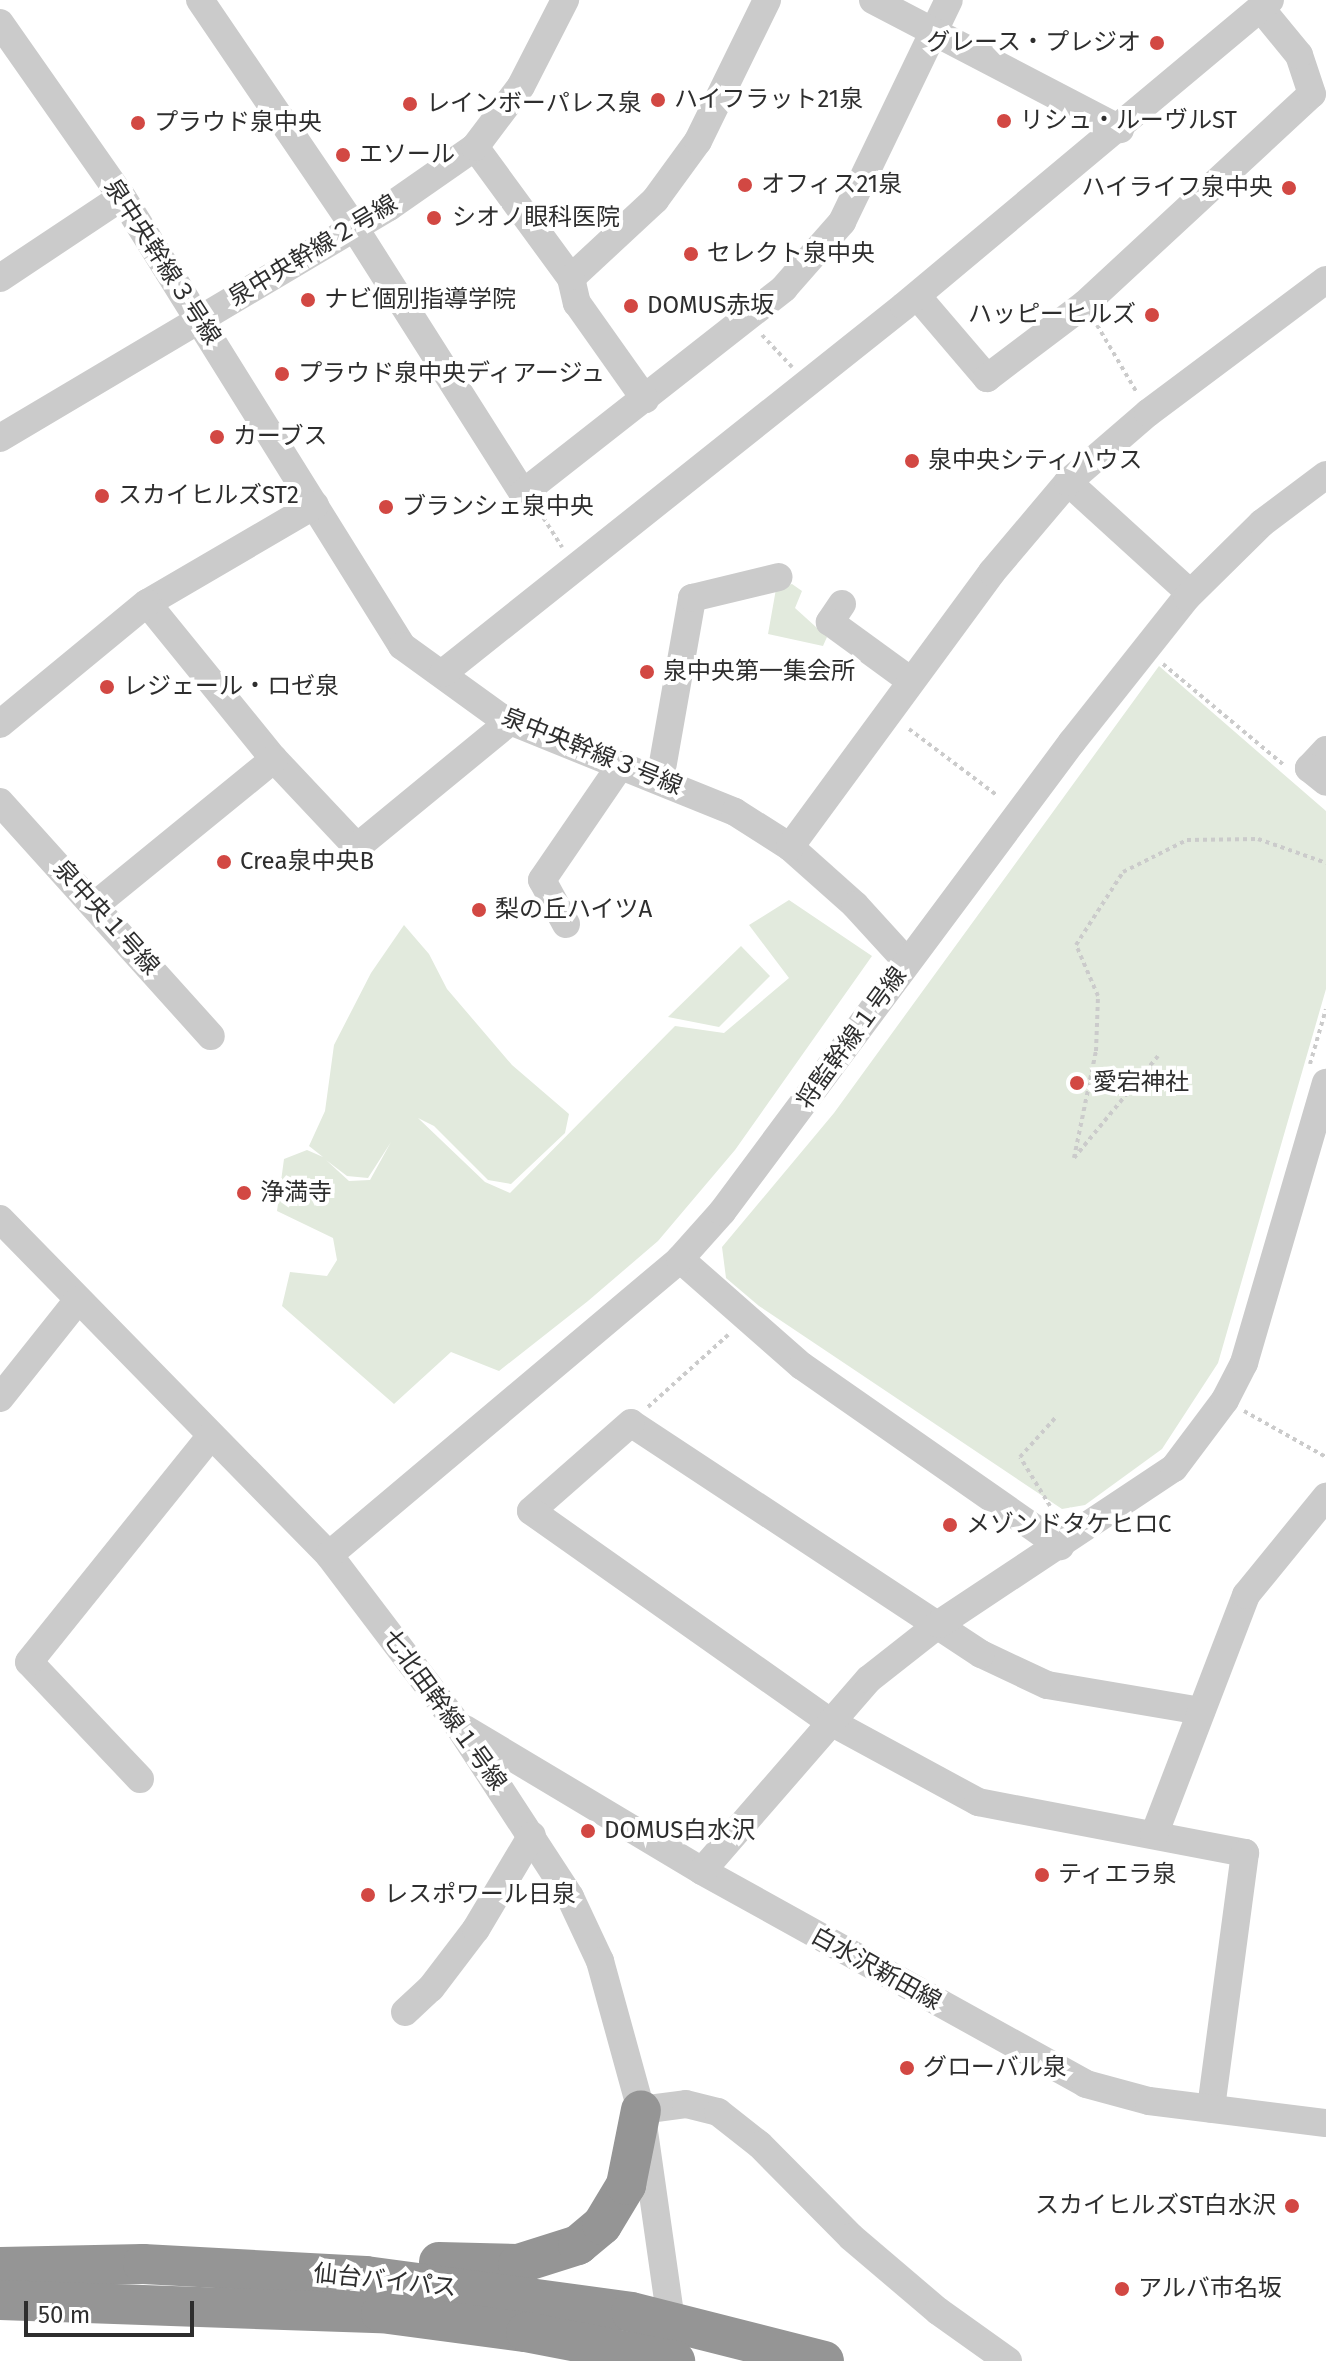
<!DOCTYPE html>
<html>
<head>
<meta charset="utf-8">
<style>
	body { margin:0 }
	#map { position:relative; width:1326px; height:2361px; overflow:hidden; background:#fff; font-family:"Fira Sans","Noto Sans JP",sans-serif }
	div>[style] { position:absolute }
	.green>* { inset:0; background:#e2eadd }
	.path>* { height:4px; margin-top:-2px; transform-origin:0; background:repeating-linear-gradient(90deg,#cbcbcb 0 4px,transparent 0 8px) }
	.minor>* { height:28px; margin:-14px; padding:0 14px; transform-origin:14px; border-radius:14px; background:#cbcbcb }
	.highway>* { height:40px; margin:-20px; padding:0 20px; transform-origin:20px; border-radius:20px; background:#959595 }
	.dots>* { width:22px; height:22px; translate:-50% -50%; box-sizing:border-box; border:4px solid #fff; border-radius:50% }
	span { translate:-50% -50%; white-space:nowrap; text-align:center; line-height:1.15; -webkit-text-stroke:8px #fff; paint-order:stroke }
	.poi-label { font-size:24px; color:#2e2e2e }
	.right { translate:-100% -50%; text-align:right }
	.left { translate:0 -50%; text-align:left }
	.street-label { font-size:24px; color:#2e2e2e }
	.scale { position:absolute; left:24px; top:2301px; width:170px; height:36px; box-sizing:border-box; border:4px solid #2e2e2e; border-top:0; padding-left:10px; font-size:24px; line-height:28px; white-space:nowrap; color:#2e2e2e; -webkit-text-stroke:6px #fff; paint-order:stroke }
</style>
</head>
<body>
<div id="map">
	<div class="green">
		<div style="clip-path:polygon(792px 584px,802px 591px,795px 608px,827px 637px,823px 646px,768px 634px,776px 589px)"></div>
		<div style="clip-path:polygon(1159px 666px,1326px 811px,1326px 989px,1218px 1363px,1162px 1449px,1085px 1505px,1062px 1509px,759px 1306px,726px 1278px,722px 1247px,834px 1113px)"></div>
		<div style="clip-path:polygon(evenodd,789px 900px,872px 956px,735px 1150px,658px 1241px,588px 1301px,499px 1371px,451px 1352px,394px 1404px,282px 1306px,290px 1272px,327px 1276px,337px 1260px,333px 1238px,277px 1211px,284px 1159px,307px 1150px,323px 1157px,309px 1146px,325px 1111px,334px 1045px,371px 973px,404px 925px,429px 954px,447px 989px,512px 1065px,569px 1114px,565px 1133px,511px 1184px,488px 1180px,434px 1126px,418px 1118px,485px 1182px,510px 1193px,675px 1026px,724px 1033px,789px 978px,749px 925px,789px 900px,391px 1142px,370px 1180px,349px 1181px,326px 1160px,347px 1176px,368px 1178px,391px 1142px)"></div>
		<div style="clip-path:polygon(741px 946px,770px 976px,719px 1027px,668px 1017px)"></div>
	</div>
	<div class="path">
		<div style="left:1097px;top:325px;width:79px;rotate:59.5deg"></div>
		<div style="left:762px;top:335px;width:44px;rotate:46.8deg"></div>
		<div style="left:539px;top:511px;width:43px;rotate:57.4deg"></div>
		<div style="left:1163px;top:664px;width:159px;rotate:39.9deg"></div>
		<div style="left:909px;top:729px;width:111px;rotate:37deg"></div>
		<div style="left:1158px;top:1056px;width:132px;rotate:129.5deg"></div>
		<div style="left:1074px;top:1158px;width:109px;rotate:-78.4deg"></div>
		<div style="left:1096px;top:1051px;width:55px;rotate:-87.9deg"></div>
		<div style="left:1098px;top:996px;width:56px;rotate:-113.3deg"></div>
		<div style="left:1076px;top:945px;width:87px;rotate:-57.2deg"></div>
		<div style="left:1123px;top:872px;width:72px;rotate:-26.6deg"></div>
		<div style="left:1187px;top:840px;width:71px;rotate:-0.8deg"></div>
		<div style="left:1258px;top:839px;width:72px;rotate:19.4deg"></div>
		<div style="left:1310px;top:1064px;width:57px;rotate:-73.8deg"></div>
		<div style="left:648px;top:1407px;width:108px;rotate:-42deg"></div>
		<div style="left:1244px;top:1411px;width:94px;rotate:29.3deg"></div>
		<div style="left:1050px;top:1506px;width:57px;rotate:-121.5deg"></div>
		<div style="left:1020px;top:1457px;width:54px;rotate:-48deg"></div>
	</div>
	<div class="minor">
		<div style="left:200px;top:0;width:274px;rotate:55.8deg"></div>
		<div style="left:354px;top:227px;width:315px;rotate:57.6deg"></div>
		<div style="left:523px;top:493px;width:332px;rotate:-38.1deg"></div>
		<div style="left:784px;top:288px;width:88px;rotate:-48.7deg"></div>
		<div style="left:842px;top:222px;width:246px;rotate:-64.3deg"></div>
		<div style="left:873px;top:0;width:279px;rotate:27.6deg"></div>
		<div style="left:0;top:23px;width:213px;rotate:55deg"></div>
		<div style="left:122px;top:197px;width:529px;rotate:58.05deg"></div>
		<div style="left:402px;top:646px;width:121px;rotate:35.9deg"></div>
		<div style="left:500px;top:717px;width:253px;rotate:22deg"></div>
		<div style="left:735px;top:812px;width:65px;rotate:32.5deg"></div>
		<div style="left:790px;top:847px;width:87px;rotate:41.7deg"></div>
		<div style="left:855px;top:905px;width:77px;rotate:47.6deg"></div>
		<div style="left:475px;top:147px;width:162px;rotate:53.8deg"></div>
		<div style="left:571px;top:278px;width:115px;rotate:-42.9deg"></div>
		<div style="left:655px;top:200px;width:73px;rotate:-53.9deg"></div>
		<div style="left:698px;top:141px;width:157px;rotate:-63.9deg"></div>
		<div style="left:0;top:278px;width:146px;rotate:-33.6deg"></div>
		<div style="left:571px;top:278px;width:26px;rotate:77deg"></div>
		<div style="left:577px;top:303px;width:118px;rotate:54.7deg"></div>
		<div style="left:917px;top:296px;width:108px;rotate:49.5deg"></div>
		<div style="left:987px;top:378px;width:123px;rotate:-37.1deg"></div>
		<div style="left:1085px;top:304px;width:309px;rotate:-42.8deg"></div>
		<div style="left:1312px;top:94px;width:41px;rotate:-108.4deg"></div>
		<div style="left:1299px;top:55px;width:58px;rotate:-129.4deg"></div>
		<div style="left:0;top:438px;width:452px;rotate:-30.7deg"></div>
		<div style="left:389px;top:207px;width:105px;rotate:-34.9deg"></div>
		<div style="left:475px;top:147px;width:76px;rotate:-53deg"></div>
		<div style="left:521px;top:86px;width:97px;rotate:-62.9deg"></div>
		<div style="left:1068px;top:482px;width:165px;rotate:42.3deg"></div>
		<div style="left:315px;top:505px;width:194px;rotate:149.7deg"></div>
		<div style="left:147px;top:603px;width:201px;rotate:50.9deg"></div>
		<div style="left:274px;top:759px;width:121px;rotate:46.7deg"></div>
		<div style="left:357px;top:847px;width:197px;rotate:-39.4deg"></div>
		<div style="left:842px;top:604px;width:22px;rotate:124deg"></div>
		<div style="left:830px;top:622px;width:100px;rotate:36.1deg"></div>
		<div style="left:443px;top:673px;width:589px;rotate:-38.52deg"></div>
		<div style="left:904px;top:306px;width:477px;rotate:-39.9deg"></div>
		<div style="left:0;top:724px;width:190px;rotate:-39.5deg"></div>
		<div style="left:1326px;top:750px;width:25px;rotate:133deg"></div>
		<div style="left:1309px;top:768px;width:22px;rotate:39deg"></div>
		<div style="left:660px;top:780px;width:185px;rotate:-80deg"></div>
		<div style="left:692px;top:598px;width:89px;rotate:-13.6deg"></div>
		<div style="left:0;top:802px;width:315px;rotate:48deg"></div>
		<div style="left:790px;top:847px;width:341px;rotate:-53.7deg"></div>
		<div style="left:992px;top:572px;width:118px;rotate:-49.8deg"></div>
		<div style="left:1068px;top:482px;width:106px;rotate:-40.8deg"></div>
		<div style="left:1148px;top:413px;width:222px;rotate:-36.8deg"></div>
		<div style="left:95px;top:905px;width:231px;rotate:-39.2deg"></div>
		<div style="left:566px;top:924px;width:50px;rotate:-118.6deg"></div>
		<div style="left:542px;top:880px;width:138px;rotate:-55.6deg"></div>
		<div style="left:0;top:1219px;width:470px;rotate:45.6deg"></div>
		<div style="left:329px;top:1555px;width:213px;rotate:52.8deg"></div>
		<div style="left:458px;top:1725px;width:205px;rotate:56.9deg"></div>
		<div style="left:570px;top:1897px;width:71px;rotate:64.9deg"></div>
		<div style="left:600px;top:1961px;width:155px;rotate:74.6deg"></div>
		<div style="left:641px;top:2110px;width:212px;rotate:81.9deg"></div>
		<div style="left:671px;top:2320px;width:17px;rotate:100deg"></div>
		<div style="left:680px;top:1259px;width:162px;rotate:41.3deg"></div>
		<div style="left:802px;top:1366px;width:315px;rotate:34.9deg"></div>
		<div style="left:0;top:1398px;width:125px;rotate:-51.5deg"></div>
		<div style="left:329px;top:1555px;width:459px;rotate:-40.1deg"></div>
		<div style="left:680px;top:1259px;width:63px;rotate:-48.2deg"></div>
		<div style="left:722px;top:1212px;width:586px;rotate:-53.33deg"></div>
		<div style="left:1072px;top:742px;width:185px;rotate:-51.6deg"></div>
		<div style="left:1187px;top:597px;width:105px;rotate:-44.6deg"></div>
		<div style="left:1262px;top:523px;width:80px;rotate:-36.9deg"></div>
		<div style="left:1201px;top:1711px;width:156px;rotate:-170.4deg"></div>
		<div style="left:1047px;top:1685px;width:73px;rotate:-154.8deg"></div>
		<div style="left:981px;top:1654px;width:419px;rotate:-146.6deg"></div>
		<div style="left:631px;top:1423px;width:133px;rotate:138.7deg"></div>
		<div style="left:531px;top:1511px;width:365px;rotate:35.2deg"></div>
		<div style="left:829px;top:1721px;width:170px;rotate:28.5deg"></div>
		<div style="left:978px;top:1802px;width:272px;rotate:10.8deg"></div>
		<div style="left:1245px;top:1853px;width:258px;rotate:97.6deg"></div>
		<div style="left:465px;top:1729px;width:276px;rotate:30.9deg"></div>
		<div style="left:702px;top:1871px;width:439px;rotate:29deg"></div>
		<div style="left:1086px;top:2084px;width:65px;rotate:15.1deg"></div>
		<div style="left:1149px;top:2101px;width:178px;rotate:7.1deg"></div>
		<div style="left:140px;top:1779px;width:161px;rotate:-133.5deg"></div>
		<div style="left:29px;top:1662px;width:290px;rotate:-51.2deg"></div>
		<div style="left:1154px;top:1835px;width:257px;rotate:-69deg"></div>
		<div style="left:1246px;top:1595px;width:127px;rotate:-50.8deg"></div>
		<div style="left:702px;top:1871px;width:254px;rotate:-49deg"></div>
		<div style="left:869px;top:1679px;width:89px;rotate:-38.2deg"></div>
		<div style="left:939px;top:1624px;width:282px;rotate:-33.6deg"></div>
		<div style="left:1174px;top:1468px;width:85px;rotate:-53.1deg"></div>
		<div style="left:1225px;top:1400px;width:42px;rotate:-62.8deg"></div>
		<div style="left:1244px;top:1363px;width:292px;rotate:-73.7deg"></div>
		<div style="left:405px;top:2012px;width:35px;rotate:-43deg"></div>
		<div style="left:431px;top:1988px;width:74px;rotate:-52.7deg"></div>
		<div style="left:476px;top:1929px;width:109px;rotate:-59.2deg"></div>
		<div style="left:641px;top:2110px;width:45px;rotate:-7.6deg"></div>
		<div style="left:686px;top:2104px;width:33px;rotate:14deg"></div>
		<div style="left:718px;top:2112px;width:53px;rotate:38.2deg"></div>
		<div style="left:760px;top:2145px;width:129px;rotate:45.3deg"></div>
		<div style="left:851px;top:2237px;width:114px;rotate:40.4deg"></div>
		<div style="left:938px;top:2311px;width:86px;rotate:35.5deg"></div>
	</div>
	<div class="highway">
		<div style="left:439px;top:2262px;width:79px;rotate:1.5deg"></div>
		<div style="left:518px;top:2264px;width:63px;rotate:-17.6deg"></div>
		<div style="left:578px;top:2245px;width:31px;rotate:-40deg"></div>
		<div style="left:602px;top:2225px;width:47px;rotate:-59deg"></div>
		<div style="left:626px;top:2185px;width:76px;rotate:-78.7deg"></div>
		<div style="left:0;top:2267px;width:143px;rotate:-1.2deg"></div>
		<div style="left:143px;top:2264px;width:223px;rotate:3.1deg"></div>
		<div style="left:366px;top:2276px;width:267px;rotate:7.7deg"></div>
		<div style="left:631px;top:2312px;width:199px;rotate:14.2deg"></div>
		<div style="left:0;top:2300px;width:381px;rotate:2deg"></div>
		<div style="left:381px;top:2313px;width:146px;rotate:7.5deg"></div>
		<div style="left:526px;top:2332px;width:152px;rotate:11deg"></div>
	</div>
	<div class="dots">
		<div style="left:1157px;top:43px;background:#d24843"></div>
		<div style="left:658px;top:100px;background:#d24843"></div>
		<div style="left:410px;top:104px;background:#d24843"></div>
		<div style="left:1004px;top:121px;background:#d24843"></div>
		<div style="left:138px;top:123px;background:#d24843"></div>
		<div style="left:343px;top:155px;background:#d24843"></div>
		<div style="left:745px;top:185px;background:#d24843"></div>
		<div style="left:1289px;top:188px;background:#d24843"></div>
		<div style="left:434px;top:218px;background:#d24843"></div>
		<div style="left:691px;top:254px;background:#d24843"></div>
		<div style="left:308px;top:300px;background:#d24843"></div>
		<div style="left:631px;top:306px;background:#d24843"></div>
		<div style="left:1152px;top:315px;background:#d24843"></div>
		<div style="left:282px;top:374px;background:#d24843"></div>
		<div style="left:217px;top:437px;background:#d24843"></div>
		<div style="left:912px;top:461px;background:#d24843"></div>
		<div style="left:102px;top:496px;background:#d24843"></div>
		<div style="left:386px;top:507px;background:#d24843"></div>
		<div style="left:647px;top:672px;background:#d24843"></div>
		<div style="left:107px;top:687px;background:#d24843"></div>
		<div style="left:224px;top:862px;background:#d24843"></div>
		<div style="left:479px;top:910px;background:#d24843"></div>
		<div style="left:1077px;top:1083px;background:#d24843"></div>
		<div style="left:244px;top:1193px;background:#d24843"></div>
		<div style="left:950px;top:1525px;background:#d24843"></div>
		<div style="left:588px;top:1831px;background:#d24843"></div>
		<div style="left:1042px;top:1875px;background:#d24843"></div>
		<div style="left:368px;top:1895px;background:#d24843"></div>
		<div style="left:907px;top:2068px;background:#d24843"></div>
		<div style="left:1292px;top:2206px;background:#d24843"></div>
		<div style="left:1122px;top:2289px;background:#d24843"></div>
	</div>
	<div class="poi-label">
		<span class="right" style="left:1141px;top:43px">グレース・プレジオ</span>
		<span class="left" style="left:674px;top:100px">ハイフラット21泉</span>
		<span class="left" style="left:426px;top:104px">レインボーパレス泉</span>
		<span class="left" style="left:1020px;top:121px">リシュ・ルーヴルST</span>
		<span class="left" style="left:154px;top:123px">プラウド泉中央</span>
		<span class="left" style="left:359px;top:155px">エソール</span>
		<span class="left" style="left:761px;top:185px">オフィス21泉</span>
		<span class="right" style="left:1273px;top:188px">ハイライフ泉中央</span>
		<span class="left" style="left:452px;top:218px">シオノ眼科医院</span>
		<span class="left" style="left:707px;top:254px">セレクト泉中央</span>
		<span class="left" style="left:324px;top:300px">ナビ個別指導学院</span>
		<span class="left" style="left:647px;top:306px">DOMUS赤坂</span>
		<span class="right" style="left:1136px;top:315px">ハッピーヒルズ</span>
		<span class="left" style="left:298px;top:374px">プラウド泉中央ディアージュ</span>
		<span class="left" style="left:233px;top:437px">カーブス</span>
		<span class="left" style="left:928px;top:461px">泉中央シティハウス</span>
		<span class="left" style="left:118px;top:496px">スカイヒルズST2</span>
		<span class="left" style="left:402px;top:507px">ブランシェ泉中央</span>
		<span class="left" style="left:663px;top:672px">泉中央第一集会所</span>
		<span class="left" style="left:123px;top:687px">レジェール・ロゼ泉</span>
		<span class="left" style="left:240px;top:862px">Crea泉中央B</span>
		<span class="left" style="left:495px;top:910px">梨の丘ハイツA</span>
		<span class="left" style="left:1093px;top:1083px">愛宕神社</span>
		<span class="left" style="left:260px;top:1193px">浄満寺</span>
		<span class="left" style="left:966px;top:1525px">メゾンドタケヒロC</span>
		<span class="left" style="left:604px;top:1831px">DOMUS白水沢</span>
		<span class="left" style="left:1058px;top:1875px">ティエラ泉</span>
		<span class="left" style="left:384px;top:1895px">レスポワール日泉</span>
		<span class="left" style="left:923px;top:2068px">グローバル泉</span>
		<span class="right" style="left:1276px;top:2206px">スカイヒルズST白水沢</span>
		<span class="left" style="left:1138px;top:2289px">アルバ市名坂</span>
	</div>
	<div class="street-label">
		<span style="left:313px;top:251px;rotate:-31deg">泉中央幹線２号線</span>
		<span style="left:162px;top:262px;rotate:57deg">泉中央幹線３号線</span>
		<span style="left:592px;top:752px;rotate:22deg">泉中央幹線３号線</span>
		<span style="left:106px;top:918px;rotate:48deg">泉中央１号線</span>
		<span style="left:852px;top:1038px;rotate:-54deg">将監幹線１号線</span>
		<span style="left:444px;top:1710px;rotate:54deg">七北田幹線１号線</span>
		<span style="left:876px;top:1969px;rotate:29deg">白水沢新田線</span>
		<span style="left:385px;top:2281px;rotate:6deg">仙台バイパス</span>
	</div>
	<div class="scale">50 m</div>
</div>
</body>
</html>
